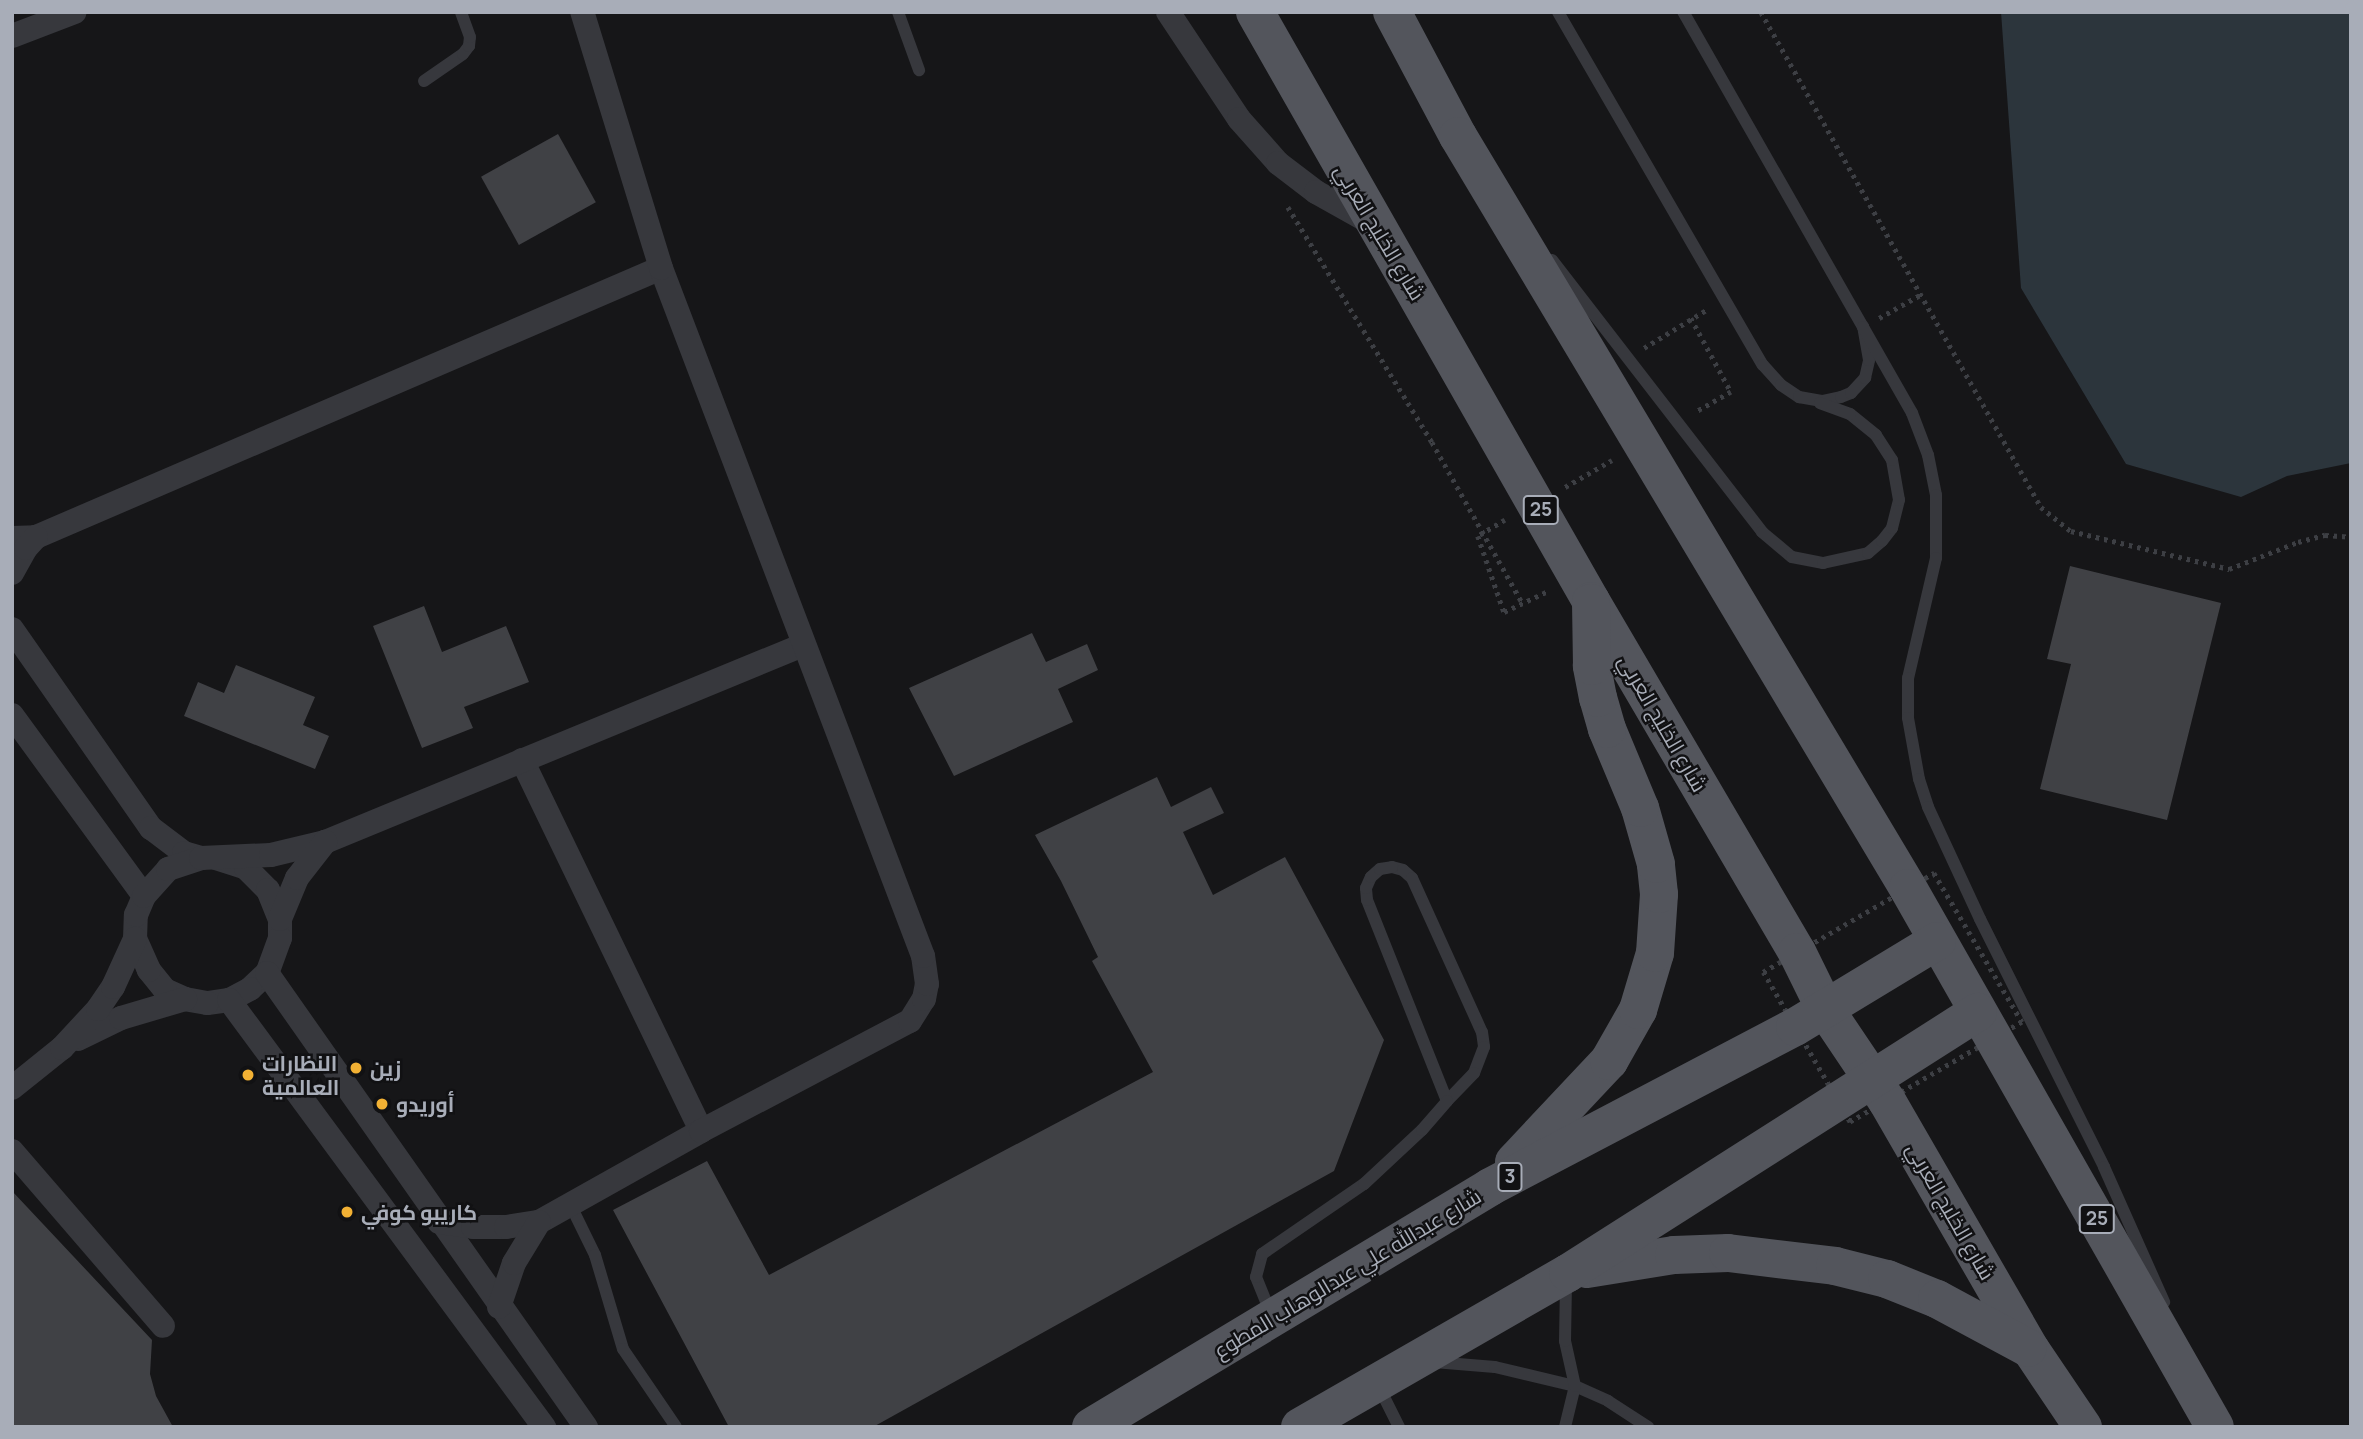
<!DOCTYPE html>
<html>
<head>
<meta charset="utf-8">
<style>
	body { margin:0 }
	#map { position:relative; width:2363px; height:1439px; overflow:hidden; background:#161618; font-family:Manrope,Cairo,sans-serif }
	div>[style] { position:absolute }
	.water>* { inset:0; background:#2c353c }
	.building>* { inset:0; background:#404145; transform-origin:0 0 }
	.path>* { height:4.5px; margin-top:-2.25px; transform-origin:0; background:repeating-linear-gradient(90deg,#3d3f44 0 3.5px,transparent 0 8.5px) }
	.service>* { height:12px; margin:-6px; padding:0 6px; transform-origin:6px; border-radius:6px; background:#37383d }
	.minor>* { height:24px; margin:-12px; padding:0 12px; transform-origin:12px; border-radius:12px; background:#37383d }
	.primary>* { height:38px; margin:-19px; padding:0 19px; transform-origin:19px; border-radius:19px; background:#53555c }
	.dots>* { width:19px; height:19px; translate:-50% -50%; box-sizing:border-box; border:4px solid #111113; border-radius:50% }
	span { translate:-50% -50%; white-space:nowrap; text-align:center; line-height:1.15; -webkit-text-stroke:5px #111113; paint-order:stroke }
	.shield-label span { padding:2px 5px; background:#111113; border:2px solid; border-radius:5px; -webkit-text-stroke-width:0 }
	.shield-label { font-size:19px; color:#a8adb8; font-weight:700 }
	.street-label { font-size:21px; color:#a8adb8 }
	.poi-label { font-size:21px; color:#a8adb8; font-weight:700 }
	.left { translate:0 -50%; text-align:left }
	.frame { position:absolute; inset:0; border:14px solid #a8adb8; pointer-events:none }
</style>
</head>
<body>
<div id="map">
	<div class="water">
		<div style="clip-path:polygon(2001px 12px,2351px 12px,2351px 463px,2287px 476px,2241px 497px,2126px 464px,2021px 288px)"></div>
	</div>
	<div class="building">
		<div style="left:558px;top:134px;width:78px;height:88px;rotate:61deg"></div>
		<div style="clip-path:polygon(2070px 566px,2221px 603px,2167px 820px,2040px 789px,2071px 664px,2047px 659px)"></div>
		<div style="clip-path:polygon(424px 606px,442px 652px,506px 626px,529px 682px,464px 707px,473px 728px,422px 748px,373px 626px)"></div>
		<div style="clip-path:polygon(1032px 633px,1046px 662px,1087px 644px,1098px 670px,1058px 689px,1073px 722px,954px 776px,909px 688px)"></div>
		<div style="clip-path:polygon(236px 665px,315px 697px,303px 725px,329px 736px,315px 769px,184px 716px,198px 682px,224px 693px)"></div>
		<div style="clip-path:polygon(1157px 777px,1171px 807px,1211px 787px,1224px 813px,1183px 832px,1213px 895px,1285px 857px,1384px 1040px,1334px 1171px,873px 1427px,729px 1427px,613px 1210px,707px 1161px,769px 1275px,1153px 1072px,1092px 961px,1098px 957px,1061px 881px,1035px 835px)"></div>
		<div style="clip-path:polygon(12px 1191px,152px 1340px,150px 1374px,156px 1396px,173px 1427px,12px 1427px)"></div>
	</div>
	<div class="path">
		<div style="left:1761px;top:12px;width:569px;rotate:60.51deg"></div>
		<div style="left:2041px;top:507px;width:38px;rotate:39deg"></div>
		<div style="left:2071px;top:531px;width:163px;rotate:13.5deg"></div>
		<div style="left:2229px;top:569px;width:74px;rotate:-21.4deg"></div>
		<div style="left:2298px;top:542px;width:28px;rotate:-15deg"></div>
		<div style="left:2325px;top:535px;width:26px;rotate:4deg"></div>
		<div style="left:1288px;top:207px;width:276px;rotate:58.5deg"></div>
		<div style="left:1432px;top:442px;width:186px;rotate:60.7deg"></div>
		<div style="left:1691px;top:318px;width:84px;rotate:61.6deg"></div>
		<div style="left:1731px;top:392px;width:40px;rotate:150.3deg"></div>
		<div style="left:1879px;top:318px;width:47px;rotate:-29.3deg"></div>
		<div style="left:1644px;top:348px;width:75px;rotate:-31.4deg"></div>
		<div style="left:1565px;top:487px;width:54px;rotate:-29.9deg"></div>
		<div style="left:1505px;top:520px;width:31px;rotate:149deg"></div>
		<div style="left:1478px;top:536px;width:80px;rotate:71.1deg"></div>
		<div style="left:1504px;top:612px;width:47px;rotate:-25.5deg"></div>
		<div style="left:1934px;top:873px;width:173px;rotate:59.4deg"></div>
		<div style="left:2022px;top:1022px;width:199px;rotate:149.8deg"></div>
		<div style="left:1850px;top:1122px;width:173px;rotate:-120.1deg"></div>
		<div style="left:1763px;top:972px;width:198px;rotate:-30.1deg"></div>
	</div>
	<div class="service">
		<div style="left:898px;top:12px;width:62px;rotate:70.1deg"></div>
		<div style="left:1558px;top:12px;width:408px;rotate:59.9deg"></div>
		<div style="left:1763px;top:365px;width:27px;rotate:48deg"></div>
		<div style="left:1781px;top:385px;width:22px;rotate:34deg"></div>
		<div style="left:1799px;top:397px;width:23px;rotate:10deg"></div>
		<div style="left:1822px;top:401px;width:19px;rotate:-12deg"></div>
		<div style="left:1841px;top:397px;width:11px;rotate:-22deg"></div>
		<div style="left:1851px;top:393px;width:21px;rotate:-47deg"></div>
		<div style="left:1865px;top:378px;width:18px;rotate:-77deg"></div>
		<div style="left:1869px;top:360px;width:34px;rotate:-100deg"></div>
		<div style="left:1863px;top:327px;width:363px;rotate:-119.7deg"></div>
		<div style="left:424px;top:81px;width:47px;rotate:-34.7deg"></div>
		<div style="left:463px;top:54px;width:10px;rotate:-53deg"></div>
		<div style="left:469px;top:46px;width:9px;rotate:-84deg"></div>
		<div style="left:470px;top:37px;width:27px;rotate:-110deg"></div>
		<div style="left:1552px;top:260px;width:344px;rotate:52.3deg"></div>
		<div style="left:1762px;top:532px;width:39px;rotate:40deg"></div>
		<div style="left:1792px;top:557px;width:32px;rotate:11deg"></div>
		<div style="left:1823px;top:563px;width:46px;rotate:-12.5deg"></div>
		<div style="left:1868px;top:553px;width:18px;rotate:-41deg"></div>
		<div style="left:1882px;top:541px;width:16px;rotate:-52deg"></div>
		<div style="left:1892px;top:528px;width:29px;rotate:-76deg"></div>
		<div style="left:1899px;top:500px;width:41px;rotate:-99.9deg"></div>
		<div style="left:1892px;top:460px;width:30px;rotate:-123deg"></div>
		<div style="left:1876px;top:435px;width:33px;rotate:-141deg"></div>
		<div style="left:1850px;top:414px;width:32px;rotate:-160deg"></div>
		<div style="left:1863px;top:327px;width:99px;rotate:60.3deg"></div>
		<div style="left:1912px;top:413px;width:45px;rotate:69.1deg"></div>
		<div style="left:1928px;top:455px;width:41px;rotate:78.7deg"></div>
		<div style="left:1936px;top:495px;width:63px;rotate:90deg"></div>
		<div style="left:1936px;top:558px;width:123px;rotate:103.1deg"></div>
		<div style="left:1908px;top:678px;width:40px;rotate:90deg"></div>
		<div style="left:1908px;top:718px;width:62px;rotate:79.8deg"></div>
		<div style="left:1919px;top:779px;width:29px;rotate:72deg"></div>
		<div style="left:1928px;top:807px;width:123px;rotate:65.1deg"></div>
		<div style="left:1980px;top:919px;width:277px;rotate:63.4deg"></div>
		<div style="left:2104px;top:1167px;width:148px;rotate:66deg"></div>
		<div style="left:1392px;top:867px;width:11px;rotate:15deg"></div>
		<div style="left:1403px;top:870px;width:12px;rotate:42deg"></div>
		<div style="left:1412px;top:878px;width:169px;rotate:65.6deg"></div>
		<div style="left:1482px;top:1032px;width:15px;rotate:82deg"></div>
		<div style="left:1484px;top:1047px;width:28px;rotate:111deg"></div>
		<div style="left:1474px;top:1073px;width:39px;rotate:134deg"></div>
		<div style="left:1447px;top:1101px;width:216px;rotate:-111.7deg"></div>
		<div style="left:1367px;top:900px;width:12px;rotate:-95deg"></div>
		<div style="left:1366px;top:888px;width:12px;rotate:-66deg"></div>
		<div style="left:1371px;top:877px;width:12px;rotate:-42deg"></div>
		<div style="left:1380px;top:869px;width:12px;rotate:-9deg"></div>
		<div style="left:570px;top:1204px;width:57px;rotate:63.9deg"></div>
		<div style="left:595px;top:1255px;width:98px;rotate:73.4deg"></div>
		<div style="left:623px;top:1349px;width:94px;rotate:55.8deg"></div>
		<div style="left:1271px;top:1314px;width:40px;rotate:-112deg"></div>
		<div style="left:1256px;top:1277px;width:24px;rotate:-75deg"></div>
		<div style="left:1262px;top:1254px;width:124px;rotate:-34.5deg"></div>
		<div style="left:1364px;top:1184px;width:79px;rotate:-43deg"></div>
		<div style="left:1422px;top:1130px;width:38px;rotate:-49deg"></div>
		<div style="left:1434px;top:1362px;width:61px;rotate:4.7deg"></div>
		<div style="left:1495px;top:1367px;width:82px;rotate:13.4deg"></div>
		<div style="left:1575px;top:1386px;width:36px;rotate:24deg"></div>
		<div style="left:1608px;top:1401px;width:48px;rotate:33deg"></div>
		<div style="left:1379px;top:1387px;width:45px;rotate:63.4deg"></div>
		<div style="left:1565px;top:1427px;width:42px;rotate:-76.3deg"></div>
		<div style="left:1575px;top:1386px;width:46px;rotate:-102.5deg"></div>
		<div style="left:1565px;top:1341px;width:58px;rotate:-89deg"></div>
	</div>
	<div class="minor">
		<div style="left:1168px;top:12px;width:128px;rotate:56.4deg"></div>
		<div style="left:1239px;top:119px;width:59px;rotate:48.4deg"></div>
		<div style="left:1278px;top:163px;width:48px;rotate:37.3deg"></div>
		<div style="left:1316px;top:192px;width:65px;rotate:29.3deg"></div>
		<div style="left:12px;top:36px;width:67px;rotate:-20.9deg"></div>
		<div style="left:12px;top:538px;width:24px;rotate:-2deg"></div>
		<div style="left:36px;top:537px;width:680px;rotate:-23.29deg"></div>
		<div style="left:12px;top:573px;width:29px;rotate:-61deg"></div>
		<div style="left:26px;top:548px;width:15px;rotate:-48deg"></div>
		<div style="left:12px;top:629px;width:243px;rotate:55.1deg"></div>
		<div style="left:151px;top:828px;width:41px;rotate:37.1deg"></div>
		<div style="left:184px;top:853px;width:18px;rotate:16deg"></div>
		<div style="left:12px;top:715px;width:224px;rotate:53.9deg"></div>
		<div style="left:522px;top:760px;width:412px;rotate:64.2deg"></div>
		<div style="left:216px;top:858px;width:32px;rotate:18deg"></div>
		<div style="left:246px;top:868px;width:31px;rotate:45deg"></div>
		<div style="left:268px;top:890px;width:31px;rotate:68deg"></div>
		<div style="left:280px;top:919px;width:19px;rotate:90deg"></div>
		<div style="left:280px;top:938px;width:37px;rotate:110deg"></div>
		<div style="left:267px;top:973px;width:23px;rotate:137deg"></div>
		<div style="left:250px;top:989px;width:24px;rotate:152deg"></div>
		<div style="left:229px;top:1000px;width:22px;rotate:172deg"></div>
		<div style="left:207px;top:1003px;width:22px;rotate:-170deg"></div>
		<div style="left:185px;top:999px;width:22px;rotate:-156deg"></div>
		<div style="left:165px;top:990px;width:26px;rotate:-129deg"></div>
		<div style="left:149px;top:970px;width:34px;rotate:-114deg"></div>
		<div style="left:135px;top:939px;width:24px;rotate:-88deg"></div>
		<div style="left:136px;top:915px;width:21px;rotate:-67deg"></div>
		<div style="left:144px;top:896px;width:36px;rotate:-48deg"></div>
		<div style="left:168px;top:869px;width:35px;rotate:-18deg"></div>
		<div style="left:201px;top:858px;width:70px;rotate:-2.5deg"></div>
		<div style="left:271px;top:855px;width:56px;rotate:-13.5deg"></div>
		<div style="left:325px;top:842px;width:517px;rotate:-22.4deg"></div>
		<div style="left:280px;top:919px;width:44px;rotate:-67.5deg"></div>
		<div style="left:297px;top:878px;width:46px;rotate:-52.1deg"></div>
		<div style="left:267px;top:973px;width:555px;rotate:54.91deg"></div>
		<div style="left:229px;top:1000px;width:531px;rotate:53.58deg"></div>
		<div style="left:78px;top:1039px;width:48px;rotate:-26deg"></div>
		<div style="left:121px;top:1018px;width:67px;rotate:-16.5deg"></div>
		<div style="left:12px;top:1088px;width:64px;rotate:-38.7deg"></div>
		<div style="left:62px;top:1048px;width:53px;rotate:-47.3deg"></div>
		<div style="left:98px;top:1009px;width:27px;rotate:-56deg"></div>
		<div style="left:113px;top:987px;width:53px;rotate:-65.4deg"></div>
		<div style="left:12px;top:1151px;width:231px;rotate:49.2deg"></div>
		<div style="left:439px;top:1222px;width:34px;rotate:8deg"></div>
		<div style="left:473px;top:1227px;width:33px"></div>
		<div style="left:506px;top:1227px;width:33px;rotate:-9deg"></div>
		<div style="left:539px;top:1222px;width:186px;rotate:-29.3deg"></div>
		<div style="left:701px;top:1131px;width:236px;rotate:-27.8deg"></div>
		<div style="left:910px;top:1021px;width:26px;rotate:-58deg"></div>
		<div style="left:924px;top:999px;width:15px;rotate:-79deg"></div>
		<div style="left:927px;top:984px;width:28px;rotate:-98deg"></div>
		<div style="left:923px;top:956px;width:736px;rotate:-110.85deg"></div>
		<div style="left:661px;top:268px;width:268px;rotate:-107.1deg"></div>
		<div style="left:499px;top:1307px;width:46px;rotate:-71.2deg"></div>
		<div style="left:514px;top:1263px;width:48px;rotate:-58.6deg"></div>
	</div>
	<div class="primary">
		<div style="left:1255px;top:12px;width:678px;rotate:60.3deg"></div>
		<div style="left:1591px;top:601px;width:407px;rotate:59.6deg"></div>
		<div style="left:1797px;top:952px;width:64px;rotate:63.8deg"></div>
		<div style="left:1825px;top:1009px;width:111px;rotate:56deg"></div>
		<div style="left:1887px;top:1101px;width:288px;rotate:60deg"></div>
		<div style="left:2031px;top:1350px;width:93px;rotate:56deg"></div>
		<div style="left:1392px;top:12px;width:140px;rotate:62deg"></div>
		<div style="left:1458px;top:136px;width:876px;rotate:59.1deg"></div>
		<div style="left:1908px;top:888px;width:620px;rotate:60.34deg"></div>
		<div style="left:1514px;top:1162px;width:139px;rotate:-46.8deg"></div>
		<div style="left:1609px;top:1061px;width:59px;rotate:-60.4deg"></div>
		<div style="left:1638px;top:1010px;width:59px;rotate:-73.4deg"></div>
		<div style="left:1655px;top:953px;width:59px;rotate:-86.1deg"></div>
		<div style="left:1659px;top:894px;width:30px;rotate:-96deg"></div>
		<div style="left:1656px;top:864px;width:58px;rotate:-105.9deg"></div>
		<div style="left:1640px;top:808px;width:86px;rotate:-112.7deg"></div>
		<div style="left:1607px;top:729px;width:32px;rotate:-106deg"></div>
		<div style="left:1598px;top:698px;width:33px;rotate:-101deg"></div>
		<div style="left:1592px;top:666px;width:63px;rotate:-90.9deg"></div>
		<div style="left:1587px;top:1269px;width:88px;rotate:-9.1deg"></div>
		<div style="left:1674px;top:1255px;width:54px;rotate:-2.1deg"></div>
		<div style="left:1728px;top:1253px;width:108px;rotate:6.9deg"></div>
		<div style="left:1835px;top:1266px;width:54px;rotate:14deg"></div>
		<div style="left:1887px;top:1279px;width:54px;rotate:21.8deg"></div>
		<div style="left:1937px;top:1299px;width:103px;rotate:28.3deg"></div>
		<div style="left:1091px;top:1427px;width:466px;rotate:-31deg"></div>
		<div style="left:1490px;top:1187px;width:344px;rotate:-27.7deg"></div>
		<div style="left:1795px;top:1027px;width:166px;rotate:-31.2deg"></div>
		<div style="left:1300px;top:1427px;width:309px;rotate:-29.9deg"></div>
		<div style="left:1568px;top:1273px;width:486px;rotate:-32.5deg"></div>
	</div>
	<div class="dots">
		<div style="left:356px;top:1068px;background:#f2b134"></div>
		<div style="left:248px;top:1075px;background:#f2b134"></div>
		<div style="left:382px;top:1104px;background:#f2b134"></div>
		<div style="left:347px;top:1212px;background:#f2b134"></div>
	</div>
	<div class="shield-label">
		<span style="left:1541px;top:510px">25</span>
		<span style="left:1510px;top:1177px">3</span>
		<span style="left:2097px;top:1219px">25</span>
	</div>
	<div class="street-label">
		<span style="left:1380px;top:232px;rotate:59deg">شارع الخليج العربي</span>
		<span style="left:1663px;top:723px;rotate:60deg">شارع الخليج العربي</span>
		<span style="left:1951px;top:1211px;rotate:60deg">شارع الخليج العربي</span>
		<span style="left:1347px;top:1273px;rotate:-31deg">شارع عبدالله علي عبدالوهاب المطوع</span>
	</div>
	<div class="poi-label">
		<span class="left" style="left:262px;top:1075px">النظارات<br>العالمية</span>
		<span class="left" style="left:370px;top:1068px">زين</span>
		<span class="left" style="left:396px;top:1104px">أوريدو</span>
		<span class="left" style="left:361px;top:1212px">كاريبو كوفي</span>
	</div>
	<div class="frame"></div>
</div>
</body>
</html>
